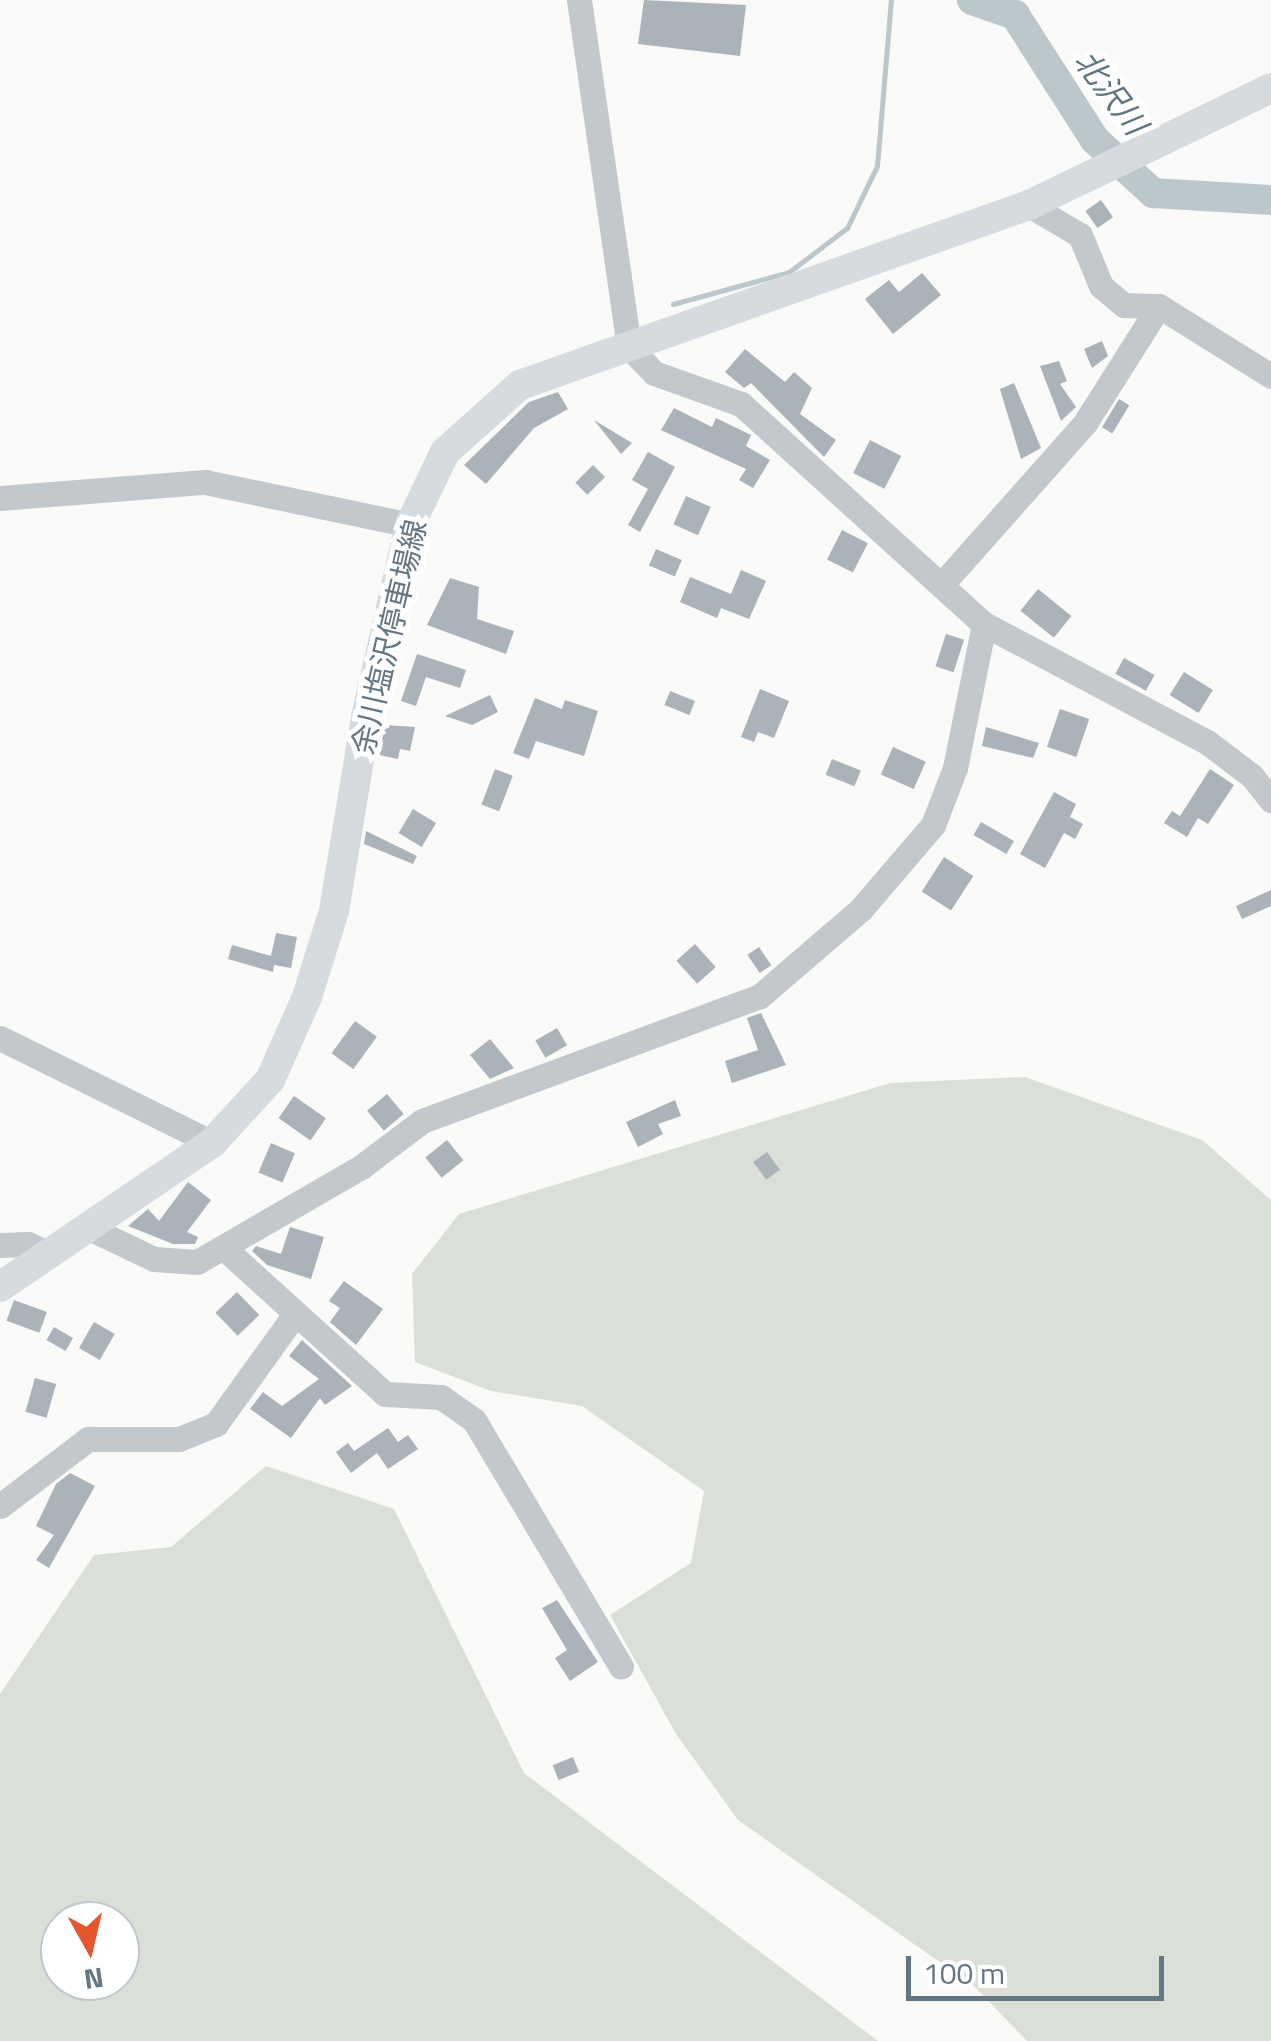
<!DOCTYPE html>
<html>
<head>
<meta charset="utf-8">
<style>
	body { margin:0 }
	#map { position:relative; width:1271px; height:2041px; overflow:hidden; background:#fafaf8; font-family:"Titillium Web","Noto Sans JP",sans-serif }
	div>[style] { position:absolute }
	.green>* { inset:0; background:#dadfd7 }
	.stream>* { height:5px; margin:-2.5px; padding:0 2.5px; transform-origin:2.5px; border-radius:2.5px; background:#bbc7cb }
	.river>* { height:30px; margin:-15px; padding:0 15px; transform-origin:15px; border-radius:15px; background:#bbc7cb }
	.building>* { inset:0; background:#aab3b9; transform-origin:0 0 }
	.minor>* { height:25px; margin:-12.5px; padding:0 12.5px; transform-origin:12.5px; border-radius:12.5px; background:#c3c8cc }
	.major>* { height:30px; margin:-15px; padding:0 15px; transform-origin:15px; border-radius:15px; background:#d6dbdf }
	span { translate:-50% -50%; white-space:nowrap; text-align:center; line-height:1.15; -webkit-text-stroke:10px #fff; paint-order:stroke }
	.street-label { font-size:30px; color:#657683 }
	.water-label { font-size:32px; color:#60757c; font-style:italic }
	.north { position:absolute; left:40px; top:1901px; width:100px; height:100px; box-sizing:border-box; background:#fff; border:2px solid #c1c8cd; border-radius:50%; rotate:172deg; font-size:28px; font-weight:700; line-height:40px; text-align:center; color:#657683 }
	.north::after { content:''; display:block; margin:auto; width:35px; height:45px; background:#e4572e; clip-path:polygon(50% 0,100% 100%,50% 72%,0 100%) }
	.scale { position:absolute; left:906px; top:1956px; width:258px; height:45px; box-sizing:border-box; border:5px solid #657683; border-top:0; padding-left:12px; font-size:30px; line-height:35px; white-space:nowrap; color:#657683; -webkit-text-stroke:8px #fff; paint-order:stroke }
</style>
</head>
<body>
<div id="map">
	<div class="green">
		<div style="clip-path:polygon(1025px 1077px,1202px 1140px,1271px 1200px,1271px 2041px,1027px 2041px,975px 1987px,738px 1820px,676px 1734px,610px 1615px,691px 1563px,704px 1491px,582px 1406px,491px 1391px,415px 1362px,412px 1274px,459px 1214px,890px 1083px)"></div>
		<div style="clip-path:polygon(evenodd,266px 1466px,394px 1509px,524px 1773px,878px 2041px,0 2041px,0 1694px,94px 1555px,171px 1547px,266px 1466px,120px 1921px,120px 1981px,60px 1981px,60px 1921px,120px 1921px)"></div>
	</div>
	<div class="stream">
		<div style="left:673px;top:304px;width:120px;rotate:-15.4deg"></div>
		<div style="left:789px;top:272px;width:73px;rotate:-37.2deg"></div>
		<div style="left:847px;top:228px;width:69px;rotate:-64.2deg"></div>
		<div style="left:877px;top:166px;width:167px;rotate:-85.2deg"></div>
	</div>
	<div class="river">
		<div style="left:972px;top:0;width:46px;rotate:19.2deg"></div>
		<div style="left:1015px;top:15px;width:148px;rotate:57.4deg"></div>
		<div style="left:1095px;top:140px;width:79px;rotate:42.4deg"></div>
		<div style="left:1153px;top:193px;width:118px;rotate:3.4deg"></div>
	</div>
	<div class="building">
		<div style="clip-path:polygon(644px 0,746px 5px,740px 56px,638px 44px)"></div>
		<div style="left:1101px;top:200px;width:21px;height:19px;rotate:55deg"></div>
		<div style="clip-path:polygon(922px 273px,941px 295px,893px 334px,865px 299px,889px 280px,899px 292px)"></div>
		<div style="clip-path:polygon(1102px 341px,1108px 356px,1092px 368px,1084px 349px)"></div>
		<div style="clip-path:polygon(745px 349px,785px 382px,794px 372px,812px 388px,800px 414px,836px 440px,824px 457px,751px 383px,744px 388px,725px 372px)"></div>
		<div style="clip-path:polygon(1059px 361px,1067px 381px,1060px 384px,1076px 407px,1061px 421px,1040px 366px)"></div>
		<div style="clip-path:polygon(1014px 383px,1041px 448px,1021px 459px,1000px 389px)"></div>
		<div style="clip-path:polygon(558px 392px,568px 409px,534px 428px,486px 484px,464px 465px,529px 402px)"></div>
		<div style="left:1119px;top:399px;width:12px;height:33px;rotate:31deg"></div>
		<div style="clip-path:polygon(674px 408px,712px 427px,716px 418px,751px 435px,746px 446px,770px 460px,753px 488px,739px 480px,746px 469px,661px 430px)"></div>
		<div style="clip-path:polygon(594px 420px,632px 443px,621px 454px)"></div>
		<div style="left:870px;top:440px;width:35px;height:37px;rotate:27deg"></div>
		<div style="clip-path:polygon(648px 452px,675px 467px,640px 532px,628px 525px,648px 489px,632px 480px)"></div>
		<div style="left:593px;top:465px;width:17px;height:25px;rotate:45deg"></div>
		<div style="left:686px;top:496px;width:27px;height:31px;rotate:24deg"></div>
		<div style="left:842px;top:530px;width:29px;height:33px;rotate:27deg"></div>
		<div style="left:656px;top:549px;width:28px;height:18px;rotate:23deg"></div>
		<div style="clip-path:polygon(741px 570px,766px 581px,749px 619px,721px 608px,717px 618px,680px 602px,690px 577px,731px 594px)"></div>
		<div style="clip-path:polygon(450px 578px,479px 587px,477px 619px,514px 631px,506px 654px,427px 625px)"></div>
		<div style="left:1038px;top:589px;width:43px;height:28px;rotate:39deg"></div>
		<div style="left:946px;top:634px;width:19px;height:34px;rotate:18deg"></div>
		<div style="clip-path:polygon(417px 654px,466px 670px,460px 688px,426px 677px,416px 706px,401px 701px)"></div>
		<div style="left:1124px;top:658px;width:35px;height:18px;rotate:29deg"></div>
		<div style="left:1184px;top:672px;width:34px;height:27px;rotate:32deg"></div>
		<div style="clip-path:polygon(760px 689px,789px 701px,774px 738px,758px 732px,754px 742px,741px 737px)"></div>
		<div style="left:670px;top:691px;width:27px;height:15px;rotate:22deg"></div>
		<div style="clip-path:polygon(490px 695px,498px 712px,472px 725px,445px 716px)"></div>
		<div style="clip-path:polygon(535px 698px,562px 709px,565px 700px,598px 711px,584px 756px,536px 741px,529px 759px,513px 753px)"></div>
		<div style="left:1060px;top:709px;width:31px;height:40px;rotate:19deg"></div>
		<div style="clip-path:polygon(385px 725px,415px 727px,410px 751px,400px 749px,398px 759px,379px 755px)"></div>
		<div style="clip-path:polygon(986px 727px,1039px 743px,1033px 758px,982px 746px)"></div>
		<div style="left:893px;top:747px;width:36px;height:30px;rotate:24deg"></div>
		<div style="left:832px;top:759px;width:31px;height:17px;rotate:22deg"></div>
		<div style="left:495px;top:769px;width:19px;height:38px;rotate:21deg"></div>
		<div style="clip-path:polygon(1210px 769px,1234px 785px,1208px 824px,1198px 818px,1187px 837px,1164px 823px,1172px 811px,1180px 816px)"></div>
		<div style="clip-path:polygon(1054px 792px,1076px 804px,1070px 817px,1083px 824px,1075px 839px,1064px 833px,1045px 868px,1020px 854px)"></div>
		<div style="left:413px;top:809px;width:27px;height:28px;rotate:31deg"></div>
		<div style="left:981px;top:822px;width:38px;height:15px;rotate:30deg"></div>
		<div style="clip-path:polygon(366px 831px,417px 856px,413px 864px,364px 844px)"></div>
		<div style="left:944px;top:857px;width:35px;height:41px;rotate:33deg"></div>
		<div style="clip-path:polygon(1271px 890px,1271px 906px,1242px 919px,1236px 906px)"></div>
		<div style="clip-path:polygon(276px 933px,297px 937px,291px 968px,274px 965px,273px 972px,228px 959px,232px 945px,271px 956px)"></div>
		<div style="left:695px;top:944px;width:31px;height:25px;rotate:48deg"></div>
		<div style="left:759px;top:947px;width:22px;height:14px;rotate:56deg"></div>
		<div style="clip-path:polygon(761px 1013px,786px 1065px,732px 1083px,725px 1061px,758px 1050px,747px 1018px)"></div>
		<div style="left:355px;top:1021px;width:27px;height:40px;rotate:36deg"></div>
		<div style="left:557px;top:1028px;width:20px;height:25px;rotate:60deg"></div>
		<div style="clip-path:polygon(490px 1039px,514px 1068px,490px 1079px,470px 1055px)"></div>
		<div style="left:387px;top:1094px;width:26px;height:26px;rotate:50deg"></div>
		<div style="left:294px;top:1096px;width:39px;height:27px;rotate:35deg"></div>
		<div style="clip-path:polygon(675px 1100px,681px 1116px,658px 1124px,663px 1134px,638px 1147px,626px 1122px)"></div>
		<div style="left:447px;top:1140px;width:26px;height:28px;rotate:51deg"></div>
		<div style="left:271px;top:1143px;width:26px;height:32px;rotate:23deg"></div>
		<div style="left:767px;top:1152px;width:22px;height:17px;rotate:54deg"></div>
		<div style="clip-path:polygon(188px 1182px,211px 1200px,187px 1232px,198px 1237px,195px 1244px,173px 1244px,128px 1226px,148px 1209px,159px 1221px)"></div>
		<div style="clip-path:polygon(290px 1227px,324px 1237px,311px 1279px,267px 1265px,252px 1251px,256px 1246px,281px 1254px)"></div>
		<div style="clip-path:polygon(344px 1281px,383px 1309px,356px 1345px,330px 1322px,340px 1308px,329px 1301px)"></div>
		<div style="left:237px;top:1292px;width:32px;height:30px;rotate:46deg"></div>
		<div style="left:14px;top:1300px;width:35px;height:22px;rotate:20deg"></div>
		<div style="left:94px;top:1322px;width:24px;height:30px;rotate:30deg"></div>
		<div style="left:54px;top:1327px;width:22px;height:15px;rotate:30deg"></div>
		<div style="clip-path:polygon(302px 1340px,352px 1386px,325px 1405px,320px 1398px,291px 1438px,250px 1409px,263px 1392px,282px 1406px,319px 1379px,289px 1356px)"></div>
		<div style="left:35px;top:1378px;width:22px;height:35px;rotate:16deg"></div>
		<div style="clip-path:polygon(388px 1428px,398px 1442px,408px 1435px,418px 1449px,388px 1469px,377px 1453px,351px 1473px,336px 1452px,348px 1443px,354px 1451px)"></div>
		<div style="clip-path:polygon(70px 1473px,95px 1486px,49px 1568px,36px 1560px,54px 1535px,36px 1526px,56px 1484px)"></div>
		<div style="clip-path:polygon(557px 1600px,598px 1662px,570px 1681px,555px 1658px,567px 1650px,542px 1608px)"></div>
		<div style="left:573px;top:1757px;width:16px;height:22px;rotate:68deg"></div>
	</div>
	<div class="minor">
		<div style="left:579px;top:0;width:351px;rotate:81.8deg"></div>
		<div style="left:629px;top:347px;width:36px;rotate:46deg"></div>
		<div style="left:654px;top:373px;width:92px;rotate:19.6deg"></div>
		<div style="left:741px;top:404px;width:328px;rotate:42.2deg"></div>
		<div style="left:984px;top:624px;width:252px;rotate:27.9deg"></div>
		<div style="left:1207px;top:742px;width:56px;rotate:37.1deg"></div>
		<div style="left:1252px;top:776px;width:31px;rotate:52deg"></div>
		<div style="left:1029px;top:205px;width:59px;rotate:30.5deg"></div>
		<div style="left:1080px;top:235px;width:55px;rotate:67.6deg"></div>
		<div style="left:1101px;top:286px;width:30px;rotate:40deg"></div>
		<div style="left:1124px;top:305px;width:35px;rotate:2deg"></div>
		<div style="left:1159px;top:306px;width:132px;rotate:32deg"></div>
		<div style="left:0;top:498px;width:206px;rotate:-4.5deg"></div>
		<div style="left:205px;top:482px;width:209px;rotate:11.8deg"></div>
		<div style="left:943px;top:583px;width:214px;rotate:-48.4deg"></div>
		<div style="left:1085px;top:423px;width:138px;rotate:-57.7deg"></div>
		<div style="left:0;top:1038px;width:237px;rotate:26.3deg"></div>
		<div style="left:89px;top:1228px;width:72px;rotate:25.5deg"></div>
		<div style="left:154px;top:1259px;width:43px;rotate:4deg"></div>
		<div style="left:197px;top:1262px;width:190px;rotate:-30.1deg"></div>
		<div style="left:361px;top:1167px;width:76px;rotate:-37deg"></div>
		<div style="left:422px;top:1121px;width:360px;rotate:-20.3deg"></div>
		<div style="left:760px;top:996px;width:133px;rotate:-40.7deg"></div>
		<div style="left:861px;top:909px;width:111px;rotate:-49.4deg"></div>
		<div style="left:933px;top:825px;width:61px;rotate:-68.9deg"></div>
		<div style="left:955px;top:768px;width:147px;rotate:-78.6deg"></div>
		<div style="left:0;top:1245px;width:28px;rotate:-2deg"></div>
		<div style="left:28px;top:1244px;width:23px;rotate:25deg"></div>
		<div style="left:225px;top:1249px;width:216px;rotate:42.2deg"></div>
		<div style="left:385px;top:1394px;width:56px;rotate:3.1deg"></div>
		<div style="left:441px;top:1397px;width:40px;rotate:34.9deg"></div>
		<div style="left:474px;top:1420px;width:287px;rotate:59.2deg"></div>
		<div style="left:0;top:1506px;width:111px;rotate:-37.3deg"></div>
		<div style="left:88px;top:1439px;width:91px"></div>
		<div style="left:179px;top:1439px;width:40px;rotate:-22deg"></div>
		<div style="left:216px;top:1424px;width:132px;rotate:-54.3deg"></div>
	</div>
	<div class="major">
		<div style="left:0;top:1287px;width:256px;rotate:-34.2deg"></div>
		<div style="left:212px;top:1143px;width:86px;rotate:-47.4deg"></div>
		<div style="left:270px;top:1080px;width:91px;rotate:-66deg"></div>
		<div style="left:307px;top:997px;width:90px;rotate:-72.6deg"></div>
		<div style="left:334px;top:911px;width:197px;rotate:-80.6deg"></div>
		<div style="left:366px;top:717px;width:197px;rotate:-77.1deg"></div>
		<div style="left:410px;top:525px;width:81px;rotate:-64.4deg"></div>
		<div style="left:445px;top:452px;width:101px;rotate:-41.8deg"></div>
		<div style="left:520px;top:385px;width:540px;rotate:-19.48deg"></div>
		<div style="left:1029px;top:205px;width:269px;rotate:-25.8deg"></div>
	</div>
	<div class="street-label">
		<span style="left:389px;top:637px;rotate:-77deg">余川塩沢停車場線</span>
	</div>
	<div class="water-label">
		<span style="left:1111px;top:92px;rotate:53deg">北沢川</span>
	</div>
	<div class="north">N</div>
	<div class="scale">100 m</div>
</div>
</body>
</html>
